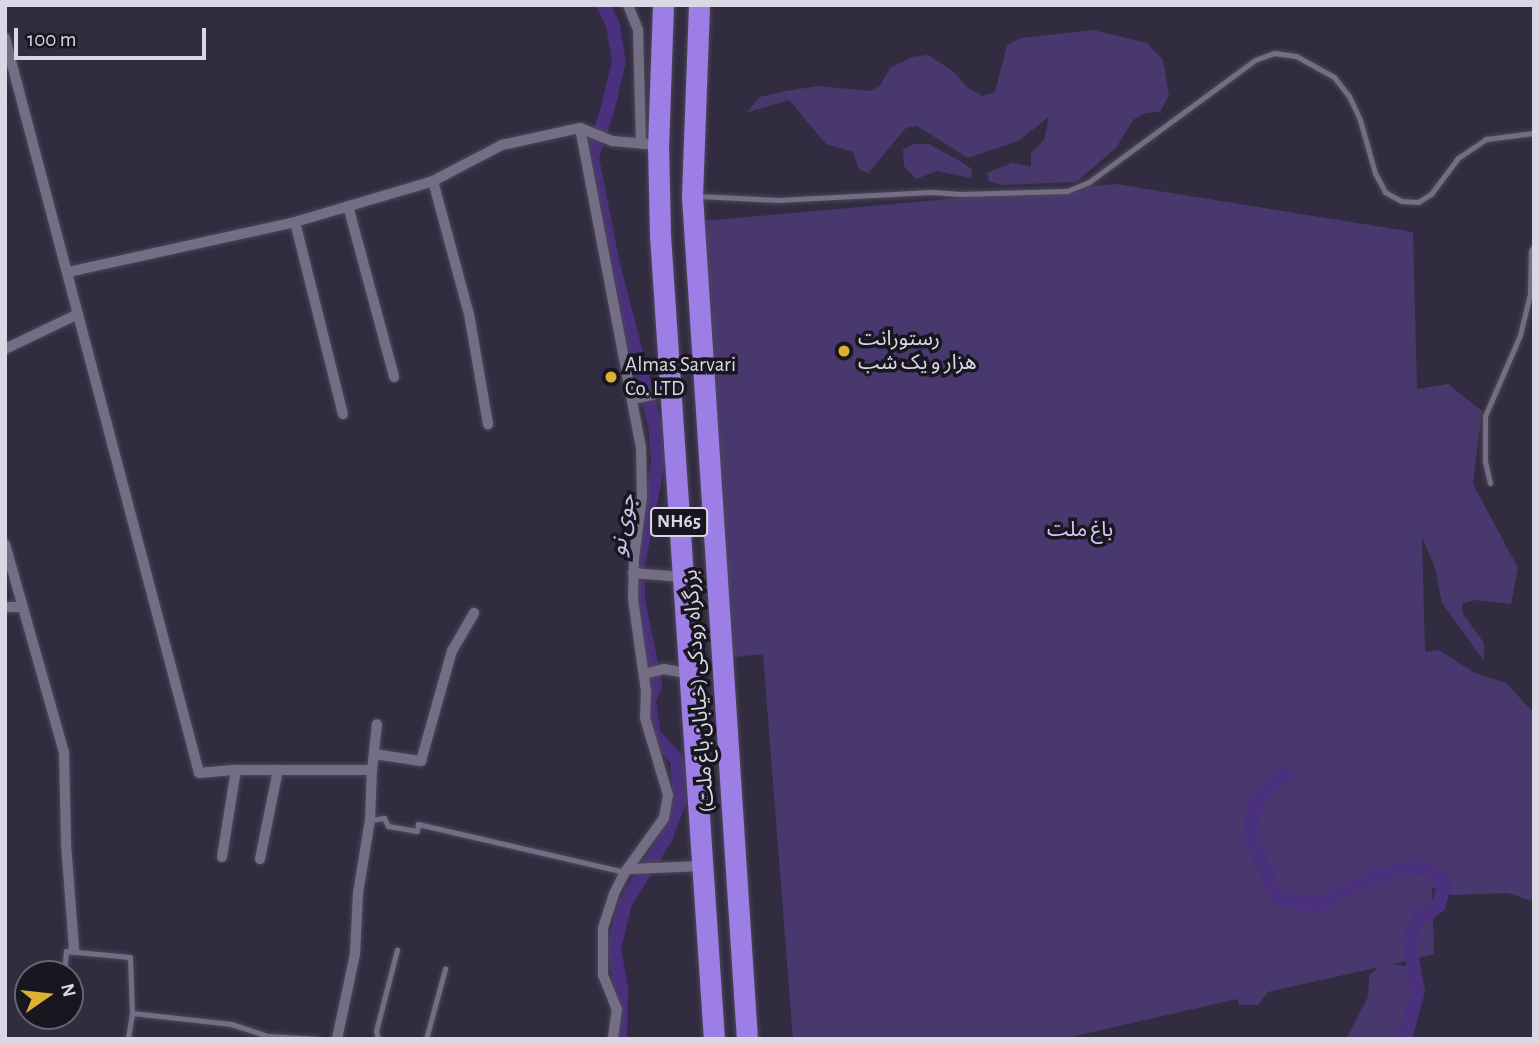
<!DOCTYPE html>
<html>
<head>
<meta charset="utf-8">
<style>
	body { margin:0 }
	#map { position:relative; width:1539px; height:1044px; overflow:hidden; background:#312c40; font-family:"Alegreya Sans","Noto Sans Arabic",sans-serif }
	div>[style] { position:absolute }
	.green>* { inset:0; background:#49386e }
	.canal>* { height:14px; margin:-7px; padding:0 7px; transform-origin:7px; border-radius:7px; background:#4b307e }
	.roads { filter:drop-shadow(0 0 2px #4b4757) drop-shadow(0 0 2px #4b4757) }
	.lane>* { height:5px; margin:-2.5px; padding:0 2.5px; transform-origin:2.5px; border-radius:2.5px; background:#746e85 }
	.street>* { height:10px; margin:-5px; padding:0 5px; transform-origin:5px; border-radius:5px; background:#746e85 }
	.highway>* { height:21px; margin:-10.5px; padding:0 10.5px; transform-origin:10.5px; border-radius:10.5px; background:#9d7ee5 }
	.dots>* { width:19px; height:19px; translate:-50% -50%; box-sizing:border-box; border:4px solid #18161f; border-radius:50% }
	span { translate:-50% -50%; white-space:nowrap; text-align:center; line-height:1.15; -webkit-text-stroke:7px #18161f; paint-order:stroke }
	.shield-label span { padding:2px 5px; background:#18161f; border:2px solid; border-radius:5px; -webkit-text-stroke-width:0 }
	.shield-label { font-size:19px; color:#dad8e4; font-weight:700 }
	.poi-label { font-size:21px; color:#dad8e4 }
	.left { translate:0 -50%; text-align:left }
	.park-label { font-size:21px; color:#d6cbf8 }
	.street-label { font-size:21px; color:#dad8e4 }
	.water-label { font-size:23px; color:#ccc1ee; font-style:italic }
	.frame { position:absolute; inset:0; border:7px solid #dad8e4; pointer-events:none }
	.north { position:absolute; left:14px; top:960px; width:70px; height:70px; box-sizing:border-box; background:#18161f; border:2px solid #66646e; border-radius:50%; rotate:76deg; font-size:19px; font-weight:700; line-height:28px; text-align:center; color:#dad8e4 }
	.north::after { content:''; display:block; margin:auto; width:24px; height:32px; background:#ddb133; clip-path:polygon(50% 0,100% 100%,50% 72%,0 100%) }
	.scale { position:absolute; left:14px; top:28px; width:192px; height:32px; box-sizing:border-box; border:4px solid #dad8e4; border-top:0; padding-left:9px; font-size:21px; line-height:24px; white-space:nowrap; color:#dad8e4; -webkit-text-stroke:5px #18161f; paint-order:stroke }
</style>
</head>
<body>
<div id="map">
	<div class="green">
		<div style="clip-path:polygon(1093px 30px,1147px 43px,1163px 60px,1169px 95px,1160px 112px,1146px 113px,1133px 120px,1116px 148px,1076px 182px,1001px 185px,989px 181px,987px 173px,1012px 163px,1031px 166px,1031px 153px,1044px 140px,1049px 117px,1018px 141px,968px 158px,917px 126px,906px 128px,868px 173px,859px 169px,853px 152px,826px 144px,789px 100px,746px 113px,760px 97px,786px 91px,818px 86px,871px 91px,880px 86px,890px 68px,912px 57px,928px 55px,953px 71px,968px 88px,983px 96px,995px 92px,1007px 45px,1021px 38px)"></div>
		<div style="clip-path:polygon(914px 144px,929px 144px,960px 161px,972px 169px,971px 178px,937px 171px,916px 179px,904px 166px,903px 150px)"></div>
		<div style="clip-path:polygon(1116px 184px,1413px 232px,1417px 389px,1448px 384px,1482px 411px,1473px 484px,1518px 568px,1511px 604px,1475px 600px,1462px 604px,1463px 614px,1484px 643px,1484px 661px,1442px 603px,1435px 568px,1422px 537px,1425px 652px,1439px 650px,1475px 673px,1506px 683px,1534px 713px,1534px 902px,1508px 893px,1452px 895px,1432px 887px,1434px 954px,1392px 964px,1411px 967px,1418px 991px,1404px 1039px,1346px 1039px,1368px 997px,1369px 975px,1379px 967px,1268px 992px,1258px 1005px,1239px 1005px,1237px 999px,1062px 1039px,793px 1039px,763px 654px,726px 658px,703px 221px)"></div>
	</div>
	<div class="canal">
		<div style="left:603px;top:5px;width:22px;rotate:63deg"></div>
		<div style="left:613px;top:25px;width:36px;rotate:81deg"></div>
		<div style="left:619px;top:61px;width:48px;rotate:103.2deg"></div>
		<div style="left:608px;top:108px;width:52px;rotate:108.1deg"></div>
		<div style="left:592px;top:157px;width:110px;rotate:79deg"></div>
		<div style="left:613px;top:265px;width:165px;rotate:75.3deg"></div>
		<div style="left:655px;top:425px;width:38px;rotate:85deg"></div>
		<div style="left:658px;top:463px;width:104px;rotate:101.1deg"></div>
		<div style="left:638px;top:565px;width:33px;rotate:90deg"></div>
		<div style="left:638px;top:598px;width:89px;rotate:78.9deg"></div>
		<div style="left:655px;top:685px;width:17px;rotate:111deg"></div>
		<div style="left:649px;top:701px;width:34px;rotate:82deg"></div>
		<div style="left:654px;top:735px;width:34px;rotate:47deg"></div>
		<div style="left:677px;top:760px;width:40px;rotate:85.7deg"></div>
		<div style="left:680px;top:800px;width:40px;rotate:111deg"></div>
		<div style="left:666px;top:837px;width:78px;rotate:121.8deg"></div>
		<div style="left:625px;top:903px;width:46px;rotate:103.7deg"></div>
		<div style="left:614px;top:948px;width:42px;rotate:80.3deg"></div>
		<div style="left:621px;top:989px;width:50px;rotate:91.1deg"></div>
		<div style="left:1288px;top:776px;width:8px;rotate:173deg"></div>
		<div style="left:1280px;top:777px;width:35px;rotate:134deg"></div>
		<div style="left:1256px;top:802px;width:33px;rotate:102deg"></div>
		<div style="left:1249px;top:834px;width:71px;rotate:66deg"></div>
		<div style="left:1278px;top:899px;width:40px;rotate:8.5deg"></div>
		<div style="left:1318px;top:905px;width:66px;rotate:-26.2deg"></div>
		<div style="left:1377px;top:876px;width:28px;rotate:-15deg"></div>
		<div style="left:1404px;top:869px;width:19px"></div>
		<div style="left:1423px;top:869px;width:17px;rotate:21deg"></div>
		<div style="left:1439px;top:875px;width:10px;rotate:61deg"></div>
		<div style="left:1444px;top:884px;width:22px;rotate:103deg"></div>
		<div style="left:1439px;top:905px;width:13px;rotate:141deg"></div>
		<div style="left:1429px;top:913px;width:9px;rotate:167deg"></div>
		<div style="left:1420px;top:915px;width:28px;rotate:113deg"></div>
		<div style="left:1409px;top:941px;width:51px;rotate:79.8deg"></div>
		<div style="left:1418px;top:991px;width:50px;rotate:105.2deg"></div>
	</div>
	<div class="roads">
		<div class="lane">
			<div style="left:698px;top:196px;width:80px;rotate:2.9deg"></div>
			<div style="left:778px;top:200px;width:153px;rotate:-3deg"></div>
			<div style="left:931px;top:192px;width:30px;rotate:4deg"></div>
			<div style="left:961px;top:194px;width:106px;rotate:-1.6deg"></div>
			<div style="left:1067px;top:191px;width:24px;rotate:-22deg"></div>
			<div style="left:1089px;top:182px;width:206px;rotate:-36.3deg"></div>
			<div style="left:1255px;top:60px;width:20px;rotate:-20deg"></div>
			<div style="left:1274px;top:53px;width:22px;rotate:8deg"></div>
			<div style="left:1296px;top:56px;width:43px;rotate:28.9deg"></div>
			<div style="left:1334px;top:77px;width:24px;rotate:52deg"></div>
			<div style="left:1349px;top:96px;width:26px;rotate:65deg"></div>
			<div style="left:1360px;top:120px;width:55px;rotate:74.2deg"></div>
			<div style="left:1375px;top:173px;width:21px;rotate:62deg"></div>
			<div style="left:1385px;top:192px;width:18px;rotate:29deg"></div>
			<div style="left:1401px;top:201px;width:17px;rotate:3deg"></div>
			<div style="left:1418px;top:202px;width:15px;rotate:-32deg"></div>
			<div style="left:1431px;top:194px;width:45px;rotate:-53.1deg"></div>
			<div style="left:1458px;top:158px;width:34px;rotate:-34deg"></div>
			<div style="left:1486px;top:139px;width:48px;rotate:-7.1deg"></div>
			<div style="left:1490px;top:483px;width:23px;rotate:-103deg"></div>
			<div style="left:1485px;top:461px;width:45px;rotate:-90deg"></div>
			<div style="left:1485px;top:416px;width:88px;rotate:-66.6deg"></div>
			<div style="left:1520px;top:335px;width:42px;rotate:-76.3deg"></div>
			<div style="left:1530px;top:294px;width:43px;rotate:-88.7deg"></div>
			<div style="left:1531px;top:251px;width:6px;rotate:-59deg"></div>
			<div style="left:370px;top:820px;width:14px;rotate:-8deg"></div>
			<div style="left:384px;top:818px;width:9px;rotate:63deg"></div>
			<div style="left:388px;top:826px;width:29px;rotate:10deg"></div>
			<div style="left:417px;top:831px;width:7px;rotate:-82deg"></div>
			<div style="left:418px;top:824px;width:212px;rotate:13.1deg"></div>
			<div style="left:64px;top:974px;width:23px;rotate:-85deg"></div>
			<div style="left:66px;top:951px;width:64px;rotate:5.4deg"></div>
			<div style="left:130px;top:957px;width:56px;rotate:88deg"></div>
			<div style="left:132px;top:1013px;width:26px;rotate:99deg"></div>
			<div style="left:132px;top:1013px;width:100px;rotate:6.3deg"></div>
			<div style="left:231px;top:1024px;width:40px;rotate:18deg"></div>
			<div style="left:269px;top:1036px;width:49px;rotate:3.5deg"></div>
			<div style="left:378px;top:1039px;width:8px;rotate:-104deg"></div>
			<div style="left:376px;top:1031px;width:84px;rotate:-75.5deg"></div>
			<div style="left:426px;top:1039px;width:73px;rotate:-74.8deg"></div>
		</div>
		<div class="street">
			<div style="left:628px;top:5px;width:27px;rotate:68deg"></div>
			<div style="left:638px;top:30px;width:114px;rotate:88.5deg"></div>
			<div style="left:5px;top:38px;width:760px;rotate:75.21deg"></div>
			<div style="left:199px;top:773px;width:37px;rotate:-5deg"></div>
			<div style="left:236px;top:770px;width:136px"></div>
			<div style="left:372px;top:770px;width:50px;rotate:92.3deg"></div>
			<div style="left:370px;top:820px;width:74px;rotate:99.3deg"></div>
			<div style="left:358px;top:893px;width:61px;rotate:92.8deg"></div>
			<div style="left:355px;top:954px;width:87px;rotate:102deg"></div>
			<div style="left:580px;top:128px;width:326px;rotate:79.2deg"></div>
			<div style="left:641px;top:448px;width:49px;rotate:88.8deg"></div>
			<div style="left:642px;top:497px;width:62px;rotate:97.5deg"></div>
			<div style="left:634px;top:558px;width:41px;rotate:91.4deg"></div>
			<div style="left:633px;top:599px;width:93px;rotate:82deg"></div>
			<div style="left:646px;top:691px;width:27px;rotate:92deg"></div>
			<div style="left:645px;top:718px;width:80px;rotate:73.4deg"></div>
			<div style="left:668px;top:795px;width:23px;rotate:100deg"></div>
			<div style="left:664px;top:818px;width:67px;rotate:125.8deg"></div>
			<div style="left:625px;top:872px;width:25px;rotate:117deg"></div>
			<div style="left:614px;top:894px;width:36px;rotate:108deg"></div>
			<div style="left:603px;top:928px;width:47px;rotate:90deg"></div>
			<div style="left:603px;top:975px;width:37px;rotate:68deg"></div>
			<div style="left:617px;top:1009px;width:30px;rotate:98deg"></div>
			<div style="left:433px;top:181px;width:138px;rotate:74.9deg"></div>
			<div style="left:469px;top:314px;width:112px;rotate:80.2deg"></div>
			<div style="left:348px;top:206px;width:177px;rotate:74.9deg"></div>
			<div style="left:295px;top:222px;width:198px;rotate:76deg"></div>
			<div style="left:68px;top:272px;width:232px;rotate:-12.4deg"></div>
			<div style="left:295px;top:222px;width:144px;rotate:-16.5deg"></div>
			<div style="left:433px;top:181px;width:78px;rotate:-27.6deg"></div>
			<div style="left:502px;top:145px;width:80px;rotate:-12.3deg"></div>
			<div style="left:580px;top:128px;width:35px;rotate:22deg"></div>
			<div style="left:612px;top:141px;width:46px;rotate:5deg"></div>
			<div style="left:5px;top:349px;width:81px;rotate:-25.6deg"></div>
			<div style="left:633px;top:399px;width:38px;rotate:-12deg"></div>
			<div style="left:5px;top:544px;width:216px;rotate:74.2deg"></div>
			<div style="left:64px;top:752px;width:91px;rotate:88.7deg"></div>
			<div style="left:66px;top:843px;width:107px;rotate:85.7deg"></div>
			<div style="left:633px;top:573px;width:49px;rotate:4.7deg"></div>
			<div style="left:5px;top:607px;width:17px"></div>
			<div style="left:644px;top:674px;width:21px;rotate:-14deg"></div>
			<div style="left:664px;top:669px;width:26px;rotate:11deg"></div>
			<div style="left:374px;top:754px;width:48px;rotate:8.5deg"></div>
			<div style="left:421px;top:761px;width:114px;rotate:-74.3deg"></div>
			<div style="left:452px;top:651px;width:44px;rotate:-59.9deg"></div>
			<div style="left:372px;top:770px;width:46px;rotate:-83.8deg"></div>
			<div style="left:222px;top:857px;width:88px;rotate:-80.9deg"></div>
			<div style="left:260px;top:859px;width:91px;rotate:-78.6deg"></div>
			<div style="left:628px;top:869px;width:76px;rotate:-2.3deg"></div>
		</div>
		<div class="highway">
			<div style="left:663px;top:5px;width:140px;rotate:92deg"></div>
			<div style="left:658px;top:145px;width:90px;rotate:88.7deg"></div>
			<div style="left:660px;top:235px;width:806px;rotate:86.16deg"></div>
			<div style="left:699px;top:5px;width:191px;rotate:92.1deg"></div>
			<div style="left:692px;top:196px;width:845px;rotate:86.27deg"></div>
		</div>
	</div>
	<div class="dots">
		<div style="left:844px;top:351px;background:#ddb133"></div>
		<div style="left:611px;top:377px;background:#ddb133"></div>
	</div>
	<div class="shield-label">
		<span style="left:679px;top:522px">NH65</span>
	</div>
	<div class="poi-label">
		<span class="left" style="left:858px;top:351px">رستورانت<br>هزار و یک شب</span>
		<span class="left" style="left:625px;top:377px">Almas Sarvari<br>Co. LTD</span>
	</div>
	<div class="park-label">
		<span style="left:1080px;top:530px">باغ ملت</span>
	</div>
	<div class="street-label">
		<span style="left:699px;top:691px;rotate:-94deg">بزرگراه رودکی (خیابان باغ ملت)</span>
	</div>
	<div class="water-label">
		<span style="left:624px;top:525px;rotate:-80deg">جوی نو</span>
	</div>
	<div class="frame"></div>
	<div class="north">N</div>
	<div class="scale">100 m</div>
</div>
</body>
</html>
